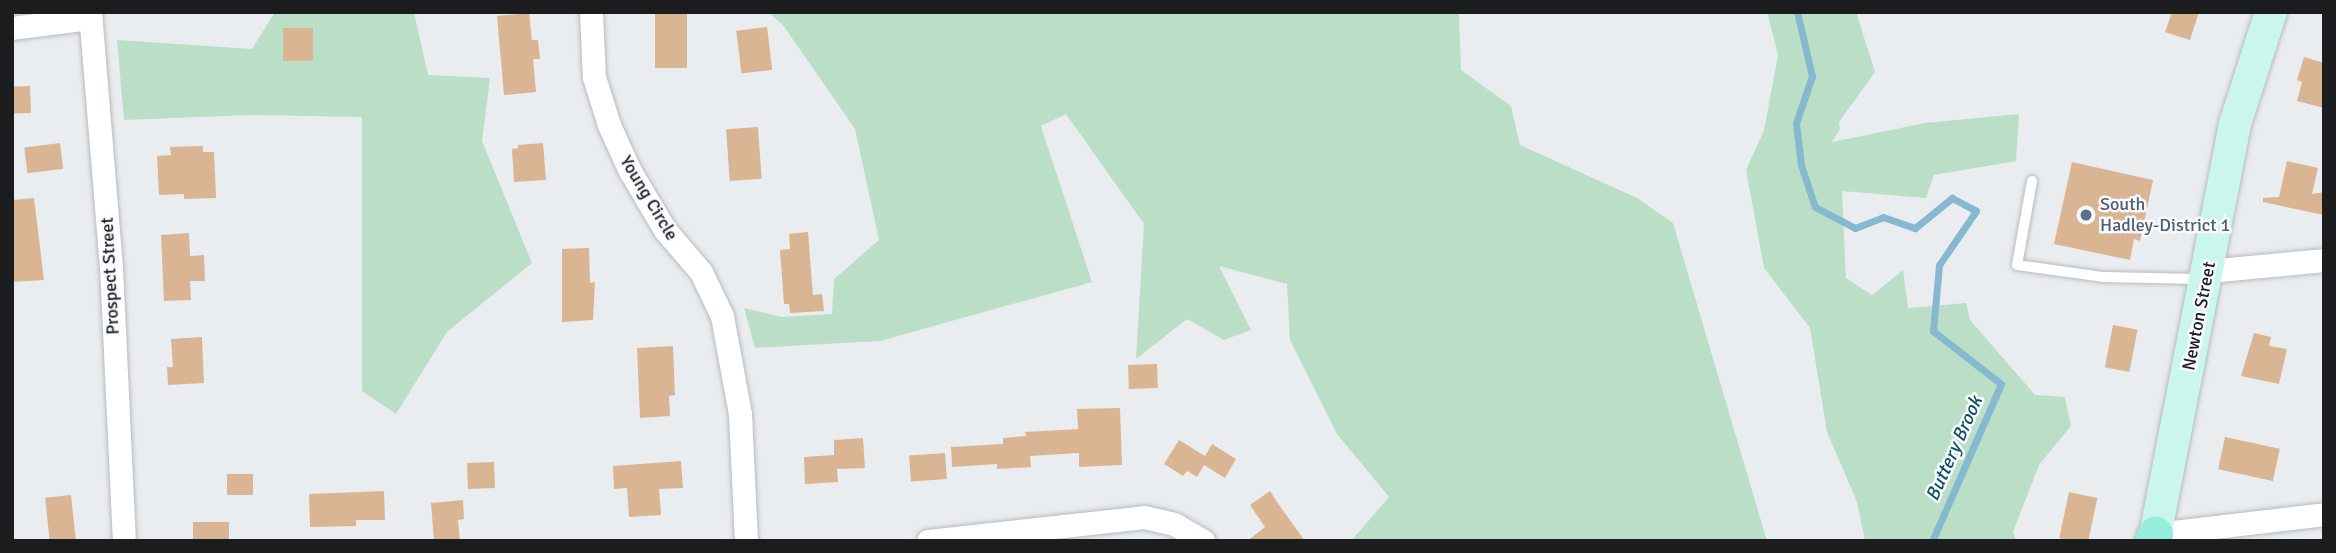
<!DOCTYPE html>
<html>
<head>
<meta charset="utf-8">
<style>
	body { margin:0 }
	#map { position:relative; width:2336px; height:553px; overflow:hidden; background:#eaedf0; font-family:Signika,sans-serif }
	div>[style] { position:absolute }
	.green>* { inset:0; background:#bbdfc6 }
	.stream>* { height:7px; margin:-3.5px; padding:0 3.5px; transform-origin:3.5px; border-radius:3.5px; background:#86b8cf }
	.building>* { inset:0; background:#dab594; transform-origin:0 0 }
	.roads { filter:drop-shadow(0 0 2px #b9bbbe) drop-shadow(0 0 2px #b9bbbe) }
	.service>* { height:10px; margin:-5px; padding:0 5px; transform-origin:5px; border-radius:5px; background:#fff }
	.minor>* { height:23px; margin:-11.5px; padding:0 11.5px; transform-origin:11.5px; border-radius:11.5px; background:#fff }
	.secondary>* { height:32px; margin:-16px; padding:0 16px; transform-origin:16px; border-radius:16px; background:#caf6ed }
	.primary>* { height:35px; margin:-17.5px; padding:0 17.5px; transform-origin:17.5px; border-radius:17.5px; background:#95eedc }
	.dots>* { width:19px; height:19px; translate:-50% -50%; box-sizing:border-box; border:4px solid #f8fafd; border-radius:50% }
	span { translate:-50% -50%; white-space:nowrap; text-align:center; line-height:1.15; -webkit-text-stroke:5px #f8fafd; paint-order:stroke }
	.street-label { font-size:18px; color:#1b1c1d }
	.service-label { font-size:18px; color:#4e5e75 }
	.left { translate:0 -50%; text-align:left }
	.water-label { font-size:19px; color:#0a4e66; font-style:italic }
	.frame { position:absolute; inset:0; border:14px solid #1b1c1d; pointer-events:none }
</style>
</head>
<body>
<div id="map">
	<div class="green">
		<div style="clip-path:polygon(275px 12px,414px 12px,428px 75px,490px 78px,482px 141px,532px 263px,447px 332px,396px 414px,362px 391px,362px 117px,251px 115px,124px 120px,117px 40px,252px 49px)"></div>
		<div style="clip-path:polygon(768px 12px,1459px 12px,1461px 70px,1511px 106px,1520px 145px,1637px 198px,1673px 223px,1767px 541px,1351px 541px,1389px 497px,1337px 434px,1290px 340px,1287px 284px,1219px 266px,1251px 330px,1224px 340px,1187px 319px,1136px 359px,1144px 224px,1066px 114px,1041px 126px,1092px 282px,880px 341px,755px 348px,744px 308px,782px 317px,832px 314px,834px 279px,879px 240px,855px 129px,783px 25px)"></div>
		<div style="clip-path:polygon(1767px 12px,1856px 12px,1875px 72px,1839px 122px,1840px 129px,1832px 142px,1925px 123px,2019px 114px,2016px 161px,1934px 175px,1926px 198px,1842px 191px,1846px 278px,1872px 295px,1903px 270px,1908px 308px,1966px 303px,1970px 320px,2035px 395px,2065px 397px,2071px 426px,2039px 465px,2013px 532px,2016px 541px,1865px 541px,1857px 502px,1827px 432px,1810px 328px,1764px 268px,1746px 170px,1764px 130px,1778px 55px)"></div>
	</div>
	<div class="stream">
		<div style="left:1797px;top:12px;width:66px;rotate:76.8deg"></div>
		<div style="left:1812px;top:76px;width:50px;rotate:108.8deg"></div>
		<div style="left:1796px;top:123px;width:42px;rotate:83.2deg"></div>
		<div style="left:1801px;top:165px;width:44px;rotate:71.6deg"></div>
		<div style="left:1815px;top:207px;width:45px;rotate:27.7deg"></div>
		<div style="left:1855px;top:228px;width:30px;rotate:-21deg"></div>
		<div style="left:1883px;top:217px;width:34px;rotate:19deg"></div>
		<div style="left:1915px;top:228px;width:48px;rotate:-39deg"></div>
		<div style="left:1952px;top:198px;width:27px;rotate:28deg"></div>
		<div style="left:1976px;top:211px;width:65px;rotate:124.4deg"></div>
		<div style="left:1939px;top:265px;width:66px;rotate:95.2deg"></div>
		<div style="left:1933px;top:331px;width:86px;rotate:37.9deg"></div>
		<div style="left:2001px;top:384px;width:171px;rotate:113.7deg"></div>
	</div>
	<div class="building">
		<div style="left:655px;top:12px;width:32px;height:56px"></div>
		<div style="clip-path:polygon(2172px 12px,2199px 12px,2190px 40px,2165px 32px)"></div>
		<div style="clip-path:polygon(529px 13px,532px 40px,538px 40px,540px 59px,533px 59px,536px 92px,504px 95px,497px 16px)"></div>
		<div style="left:767px;top:27px;width:43px;height:31px;rotate:83deg"></div>
		<div style="left:283px;top:28px;width:30px;height:33px"></div>
		<div style="clip-path:polygon(2304px 57px,2324px 63px,2324px 108px,2297px 101px,2302px 82px,2297px 80px)"></div>
		<div style="left:30px;top:86px;width:27px;height:18px;rotate:88deg"></div>
		<div style="left:758px;top:127px;width:52px;height:32px;rotate:86deg"></div>
		<div style="left:60px;top:143px;width:26px;height:36px;rotate:83deg"></div>
		<div style="clip-path:polygon(543px 143px,546px 180px,514px 182px,512px 149px,518px 148px,518px 145px)"></div>
		<div style="clip-path:polygon(203px 146px,203px 152px,214px 152px,216px 198px,184px 199px,184px 194px,159px 195px,157px 156px,171px 155px,170px 147px)"></div>
		<div style="clip-path:polygon(2287px 161px,2318px 168px,2312px 194px,2324px 192px,2324px 215px,2263px 202px,2263px 198px,2279px 197px)"></div>
		<div style="clip-path:polygon(2072px 162px,2153px 180px,2140px 241px,2134px 239px,2130px 260px,2054px 244px)"></div>
		<div style="clip-path:polygon(34px 198px,44px 280px,12px 282px,12px 200px)"></div>
		<div style="clip-path:polygon(808px 232px,813px 295px,822px 294px,824px 311px,790px 313px,789px 304px,784px 304px,780px 250px,790px 249px,789px 234px)"></div>
		<div style="clip-path:polygon(189px 233px,190px 256px,204px 255px,205px 281px,190px 281px,191px 300px,164px 301px,161px 235px)"></div>
		<div style="clip-path:polygon(589px 248px,590px 283px,595px 282px,593px 320px,562px 322px,562px 249px)"></div>
		<div style="left:2113px;top:325px;width:25px;height:43px;rotate:11deg"></div>
		<div style="clip-path:polygon(2254px 333px,2271px 337px,2269px 346px,2287px 349px,2279px 384px,2241px 376px)"></div>
		<div style="clip-path:polygon(202px 337px,204px 383px,168px 385px,167px 367px,173px 367px,171px 339px)"></div>
		<div style="clip-path:polygon(673px 346px,675px 395px,669px 396px,670px 416px,640px 418px,637px 348px)"></div>
		<div style="left:1157px;top:364px;width:24px;height:29px;rotate:88deg"></div>
		<div style="clip-path:polygon(1120px 408px,1122px 465px,1079px 467px,1079px 453px,1030px 456px,1031px 467px,997px 469px,997px 464px,952px 467px,951px 447px,1003px 444px,1003px 438px,1026px 436px,1025px 432px,1078px 429px,1077px 409px)"></div>
		<div style="left:2225px;top:437px;width:56px;height:33px;rotate:12deg"></div>
		<div style="clip-path:polygon(863px 438px,865px 468px,837px 469px,838px 482px,805px 484px,804px 457px,834px 455px,834px 440px)"></div>
		<div style="clip-path:polygon(1179px 440px,1205px 456px,1212px 444px,1236px 459px,1225px 478px,1204px 465px,1197px 477px,1187px 471px,1183px 476px,1164px 464px)"></div>
		<div style="left:945px;top:453px;width:26px;height:36px;rotate:86deg"></div>
		<div style="clip-path:polygon(681px 461px,683px 488px,659px 489px,661px 515px,629px 517px,627px 488px,614px 489px,613px 466px)"></div>
		<div style="left:494px;top:462px;width:26px;height:27px;rotate:88deg"></div>
		<div style="left:253px;top:474px;width:21px;height:26px;rotate:90deg"></div>
		<div style="clip-path:polygon(384px 491px,385px 520px,356px 520px,356px 526px,310px 527px,309px 494px)"></div>
		<div style="clip-path:polygon(1270px 491px,1279px 505px,1305px 541px,1247px 541px,1265px 527px,1250px 505px)"></div>
		<div style="left:2069px;top:492px;width:29px;height:47px;rotate:12deg"></div>
		<div style="left:71px;top:495px;width:46px;height:26px;rotate:84deg"></div>
		<div style="clip-path:polygon(463px 500px,464px 519px,458px 520px,460px 541px,434px 541px,431px 503px)"></div>
		<div style="left:193px;top:522px;width:36px;height:19px"></div>
	</div>
	<div class="roads">
		<div class="service">
			<div style="left:2032px;top:181px;width:85px;rotate:100.1deg"></div>
			<div style="left:2017px;top:265px;width:88px;rotate:7.9deg"></div>
			<div style="left:2104px;top:277px;width:96px;rotate:1.2deg"></div>
		</div>
		<div class="minor">
			<div style="left:90px;top:12px;width:256px;rotate:85.3deg"></div>
			<div style="left:111px;top:267px;width:274px;rotate:87.3deg"></div>
			<div style="left:591px;top:12px;width:65px;rotate:87.4deg"></div>
			<div style="left:594px;top:77px;width:50px;rotate:72.6deg"></div>
			<div style="left:609px;top:125px;width:51px;rotate:65.5deg"></div>
			<div style="left:630px;top:171px;width:69px;rotate:59.3deg"></div>
			<div style="left:665px;top:230px;width:55px;rotate:49.4deg"></div>
			<div style="left:701px;top:272px;width:49px;rotate:64.5deg"></div>
			<div style="left:722px;top:316px;width:100px;rotate:79.6deg"></div>
			<div style="left:740px;top:414px;width:127px;rotate:87.3deg"></div>
			<div style="left:12px;top:28px;width:79px;rotate:-7.3deg"></div>
			<div style="left:2208px;top:271px;width:117px;rotate:-5.4deg"></div>
			<div style="left:2155px;top:534px;width:170px;rotate:-6.7deg"></div>
			<div style="left:928px;top:541px;width:217px;rotate:-6.3deg"></div>
			<div style="left:1144px;top:517px;width:31px;rotate:13deg"></div>
			<div style="left:1174px;top:524px;width:34px;rotate:30deg"></div>
		</div>
		<div class="secondary">
			<div style="left:2154px;top:541px;width:425px;rotate:-79deg"></div>
			<div style="left:2235px;top:124px;width:118px;rotate:-72.2deg"></div>
		</div>
		<div class="primary">
			<div style="left:2152px;top:541px;width:8px;rotate:-67deg"></div>
		</div>
	</div>
	<div class="dots">
		<div style="left:2086px;top:215px;background:#5c6f8a"></div>
	</div>
	<div class="street-label">
		<span style="left:649px;top:198px;rotate:59deg">Young Circle</span>
		<span style="left:110px;top:276px;rotate:-93deg">Prospect Street</span>
		<span style="left:2199px;top:316px;rotate:-79deg">Newton Street</span>
	</div>
	<div class="service-label">
		<span class="left" style="left:2100px;top:215px">South<br>Hadley-District 1</span>
	</div>
	<div class="water-label">
		<span style="left:1955px;top:449px;rotate:-66deg">Buttery Brook</span>
	</div>
	<div class="frame"></div>
</div>
</body>
</html>
